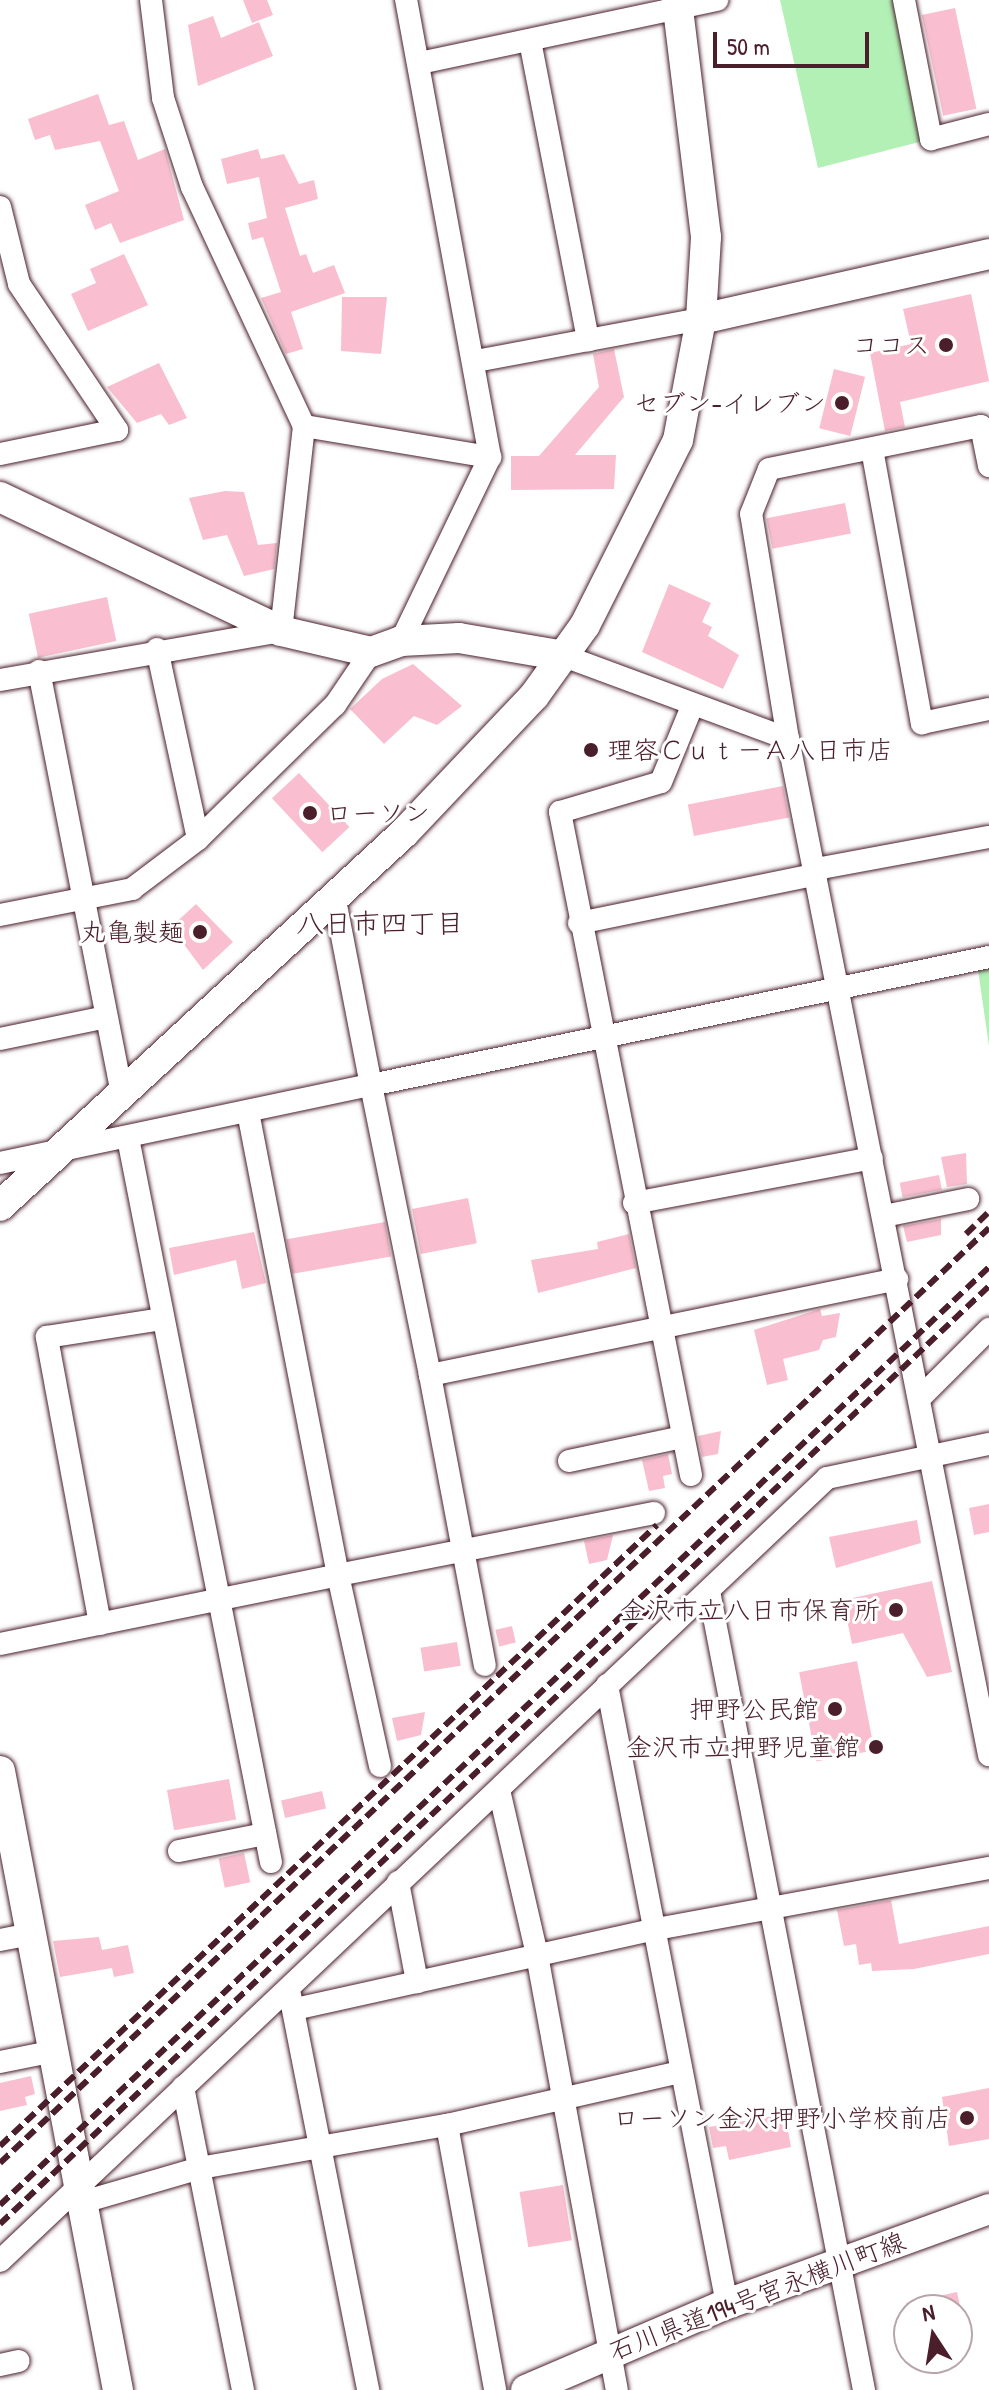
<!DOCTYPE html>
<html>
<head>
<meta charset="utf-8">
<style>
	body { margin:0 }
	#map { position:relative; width:989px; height:2390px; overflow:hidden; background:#fff; font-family:"Patrick Hand","Klee One",sans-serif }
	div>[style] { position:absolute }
	.green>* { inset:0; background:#b2f0b6 }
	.building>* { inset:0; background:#f9bfd0; transform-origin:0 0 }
	.roads { filter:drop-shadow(0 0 2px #4a1f2b) drop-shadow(0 0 2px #4a1f2b) }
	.street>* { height:22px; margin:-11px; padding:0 11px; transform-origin:11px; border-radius:11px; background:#fff }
	.secondary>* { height:30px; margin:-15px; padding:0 15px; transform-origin:15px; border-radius:15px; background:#fff }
	.rail>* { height:6px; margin-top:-3px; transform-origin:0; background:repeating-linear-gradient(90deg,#4a1f2b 0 12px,transparent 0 18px) }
	.dots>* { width:22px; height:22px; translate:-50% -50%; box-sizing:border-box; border:4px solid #fff; border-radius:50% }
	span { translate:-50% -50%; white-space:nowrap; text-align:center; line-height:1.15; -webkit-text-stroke:6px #fff; paint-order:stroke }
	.poi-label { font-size:26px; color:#4a1f2b }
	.right { translate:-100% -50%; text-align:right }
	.left { translate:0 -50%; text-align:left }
	.street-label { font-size:26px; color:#4a1f2b }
	.neighbourhood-label { font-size:28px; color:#4a1f2b }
	.north { position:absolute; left:893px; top:2294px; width:80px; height:80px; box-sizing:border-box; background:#fff; border:2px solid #b7a5aa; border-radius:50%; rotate:348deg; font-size:22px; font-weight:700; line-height:32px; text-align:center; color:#4a1f2b }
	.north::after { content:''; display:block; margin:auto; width:28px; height:36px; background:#4a1f2b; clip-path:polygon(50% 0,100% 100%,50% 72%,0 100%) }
	.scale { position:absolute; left:713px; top:32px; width:156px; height:36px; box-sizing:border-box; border:4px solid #4a1f2b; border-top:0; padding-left:10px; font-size:24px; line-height:28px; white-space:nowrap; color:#4a1f2b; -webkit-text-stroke:6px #fff; paint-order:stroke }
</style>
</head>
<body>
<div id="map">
	<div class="green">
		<div style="clip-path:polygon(780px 0,897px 0,931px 139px,818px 168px)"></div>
		<div style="clip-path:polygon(989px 967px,989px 1046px,978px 970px)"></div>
	</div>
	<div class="building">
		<div style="clip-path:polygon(243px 0,267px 0,273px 15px,252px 23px)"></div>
		<div style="left:955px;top:8px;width:103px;height:34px;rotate:78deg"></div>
		<div style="clip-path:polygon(213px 16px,221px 38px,259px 22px,273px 56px,198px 86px,188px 25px)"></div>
		<div style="clip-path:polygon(98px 94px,109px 125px,124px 121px,138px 160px,165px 149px,184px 220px,120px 243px,111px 223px,95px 230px,85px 205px,119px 191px,100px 141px,55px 150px,50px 135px,35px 140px,28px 119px)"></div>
		<div style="clip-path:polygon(258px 149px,261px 159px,284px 154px,299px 184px,314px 180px,318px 199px,285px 208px,300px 256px,306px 254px,313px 273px,334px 265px,345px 293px,291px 312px,303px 349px,286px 354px,261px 298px,281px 292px,263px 237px,252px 240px,248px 223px,267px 218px,259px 177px,227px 184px,221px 159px)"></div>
		<div style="clip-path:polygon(124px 254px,148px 305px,88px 331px,71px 294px,96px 283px,90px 269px)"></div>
		<div style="clip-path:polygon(971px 294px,989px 381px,900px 402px,905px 427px,885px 431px,870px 353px,911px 344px,903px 309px)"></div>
		<div style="clip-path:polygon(342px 297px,387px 297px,381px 354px,341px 351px)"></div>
		<div style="clip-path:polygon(614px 349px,624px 397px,575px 455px,616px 455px,614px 489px,511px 490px,511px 456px,539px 456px,599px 387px,593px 354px)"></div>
		<div style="clip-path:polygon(159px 363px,187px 418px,169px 425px,161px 414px,137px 423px,107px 387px)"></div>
		<div style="left:834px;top:369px;width:32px;height:61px;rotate:14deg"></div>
		<div style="clip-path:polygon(225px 491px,244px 492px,258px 545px,277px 543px,274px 569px,244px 576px,227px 535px,203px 540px,189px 498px)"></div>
		<div style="left:845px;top:503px;width:31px;height:80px;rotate:79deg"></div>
		<div style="clip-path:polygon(669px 584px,711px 603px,702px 622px,712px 627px,708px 636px,739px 655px,723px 689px,642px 652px)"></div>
		<div style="left:107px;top:597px;width:45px;height:80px;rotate:78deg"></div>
		<div style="clip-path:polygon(413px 664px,462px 706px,437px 725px,414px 716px,384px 744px,350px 709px,382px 679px)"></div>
		<div style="left:299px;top:773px;width:74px;height:37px;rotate:47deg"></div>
		<div style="left:783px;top:786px;width:32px;height:97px;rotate:79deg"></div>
		<div style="clip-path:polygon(196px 904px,233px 942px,203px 970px,171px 927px)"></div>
		<div style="clip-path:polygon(966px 1153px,967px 1184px,947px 1187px,941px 1157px)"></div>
		<div style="left:939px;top:1175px;width:15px;height:40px;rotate:79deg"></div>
		<div style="left:468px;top:1198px;width:46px;height:57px;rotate:79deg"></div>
		<div style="clip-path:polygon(941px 1219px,941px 1235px,907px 1242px,903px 1226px)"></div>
		<div style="left:385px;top:1222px;width:35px;height:100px;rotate:80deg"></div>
		<div style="clip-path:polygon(254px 1232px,266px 1283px,242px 1289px,236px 1260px,174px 1275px,169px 1248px)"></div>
		<div style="clip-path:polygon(629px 1234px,636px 1268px,538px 1293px,531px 1260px,598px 1249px,597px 1242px)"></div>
		<div style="clip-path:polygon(820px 1309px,822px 1316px,840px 1313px,836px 1337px,823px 1340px,819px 1350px,783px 1359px,788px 1380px,767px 1385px,754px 1330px)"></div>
		<div style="clip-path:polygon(721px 1431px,718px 1454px,702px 1457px,698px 1436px)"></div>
		<div style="clip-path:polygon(668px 1454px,672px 1474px,663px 1476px,665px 1488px,649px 1491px,642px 1460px)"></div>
		<div style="clip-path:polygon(989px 1504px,989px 1532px,974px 1535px,969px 1508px)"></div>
		<div style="clip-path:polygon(917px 1520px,921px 1543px,836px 1568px,829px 1537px)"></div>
		<div style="clip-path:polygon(613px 1535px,607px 1560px,589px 1564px,584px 1541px)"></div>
		<div style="clip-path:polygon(932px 1581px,952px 1672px,927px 1677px,903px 1633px,852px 1644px,843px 1600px)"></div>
		<div style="left:512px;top:1626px;width:17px;height:17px;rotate:77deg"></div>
		<div style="left:457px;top:1642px;width:24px;height:37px;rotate:81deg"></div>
		<div style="left:857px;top:1661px;width:91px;height:59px;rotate:79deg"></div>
		<div style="clip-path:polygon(425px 1712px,421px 1735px,397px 1741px,392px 1718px)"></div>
		<div style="left:229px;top:1779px;width:41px;height:63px;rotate:80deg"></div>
		<div style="left:322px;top:1791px;width:18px;height:42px;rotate:77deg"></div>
		<div style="left:244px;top:1853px;width:30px;height:26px;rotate:78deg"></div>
		<div style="clip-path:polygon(891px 1900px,899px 1944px,989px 1926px,989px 1954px,914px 1969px,872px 1971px,871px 1963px,859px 1965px,856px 1944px,844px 1946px,837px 1910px)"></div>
		<div style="clip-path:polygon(99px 1937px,102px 1950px,128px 1945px,134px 1973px,114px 1977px,112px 1968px,60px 1977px,53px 1941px)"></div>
		<div style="clip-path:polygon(31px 2076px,35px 2094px,25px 2097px,27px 2105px,0 2111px,0 2083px)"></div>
		<div style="clip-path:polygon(989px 2088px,989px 2139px,949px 2146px,942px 2097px)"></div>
		<div style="clip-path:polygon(785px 2114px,791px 2147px,729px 2160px,726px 2146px,713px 2148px,709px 2127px)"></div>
		<div style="left:563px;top:2185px;width:56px;height:44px;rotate:81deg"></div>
		<div style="clip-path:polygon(957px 2292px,961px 2310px,907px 2310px,906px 2303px)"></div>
	</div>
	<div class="roads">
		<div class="street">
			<div style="left:151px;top:0;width:99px;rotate:83deg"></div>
			<div style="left:163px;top:98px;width:94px;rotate:72deg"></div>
			<div style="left:192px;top:187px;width:264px;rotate:64.9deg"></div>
			<div style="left:904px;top:0;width:142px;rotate:79deg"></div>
			<div style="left:931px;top:139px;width:60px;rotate:-14.5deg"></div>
			<div style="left:530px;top:41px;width:305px;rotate:79deg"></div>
			<div style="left:420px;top:63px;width:304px;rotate:-12deg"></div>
			<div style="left:0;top:207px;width:79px;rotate:76.1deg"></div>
			<div style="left:19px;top:284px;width:176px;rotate:56.1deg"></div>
			<div style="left:117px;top:430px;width:119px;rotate:168.4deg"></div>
			<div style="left:476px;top:361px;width:229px;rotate:-10.6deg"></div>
			<div style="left:872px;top:449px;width:279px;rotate:79.7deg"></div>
			<div style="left:922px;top:723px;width:68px;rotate:-11.8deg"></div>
			<div style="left:401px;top:641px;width:204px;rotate:-64.2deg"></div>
			<div style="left:490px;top:457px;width:465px;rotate:-100.4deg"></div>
			<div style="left:157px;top:649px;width:194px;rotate:77.8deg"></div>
			<div style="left:564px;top:656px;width:239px;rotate:20.3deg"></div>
			<div style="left:788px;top:739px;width:1036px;rotate:78.81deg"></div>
			<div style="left:39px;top:671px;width:432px;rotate:78.9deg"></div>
			<div style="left:0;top:680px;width:285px;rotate:-9.9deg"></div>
			<div style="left:281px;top:631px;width:206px;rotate:-83.6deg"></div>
			<div style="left:304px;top:426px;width:189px;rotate:9.5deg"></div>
			<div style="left:788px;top:739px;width:228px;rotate:-99.3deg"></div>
			<div style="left:751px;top:514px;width:48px;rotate:-68.2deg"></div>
			<div style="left:769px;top:469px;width:216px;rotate:-11.5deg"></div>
			<div style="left:981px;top:426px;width:41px;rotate:78.7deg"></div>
			<div style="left:816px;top:869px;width:176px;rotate:-10.5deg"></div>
			<div style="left:335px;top:900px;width:188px;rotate:79deg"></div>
			<div style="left:371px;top:1085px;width:631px;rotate:-11.7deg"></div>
			<div style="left:0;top:915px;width:135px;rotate:-11.1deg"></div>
			<div style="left:132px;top:889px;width:83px;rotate:-37.1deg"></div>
			<div style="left:198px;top:839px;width:192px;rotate:-44.4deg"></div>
			<div style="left:335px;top:705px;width:64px;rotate:-55.8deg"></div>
			<div style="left:579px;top:923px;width:243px;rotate:-11.6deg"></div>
			<div style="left:0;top:1039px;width:108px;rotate:-11.7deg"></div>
			<div style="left:128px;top:1138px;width:738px;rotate:78.83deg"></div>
			<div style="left:0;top:1163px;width:379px;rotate:-11.9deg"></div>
			<div style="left:371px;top:1085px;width:296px;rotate:78.5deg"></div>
			<div style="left:430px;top:1375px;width:477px;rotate:-11.6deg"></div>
			<div style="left:634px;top:1203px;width:242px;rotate:-10.7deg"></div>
			<div style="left:884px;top:1216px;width:86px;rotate:-11.4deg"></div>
			<div style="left:430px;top:1375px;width:295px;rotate:79.3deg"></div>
			<div style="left:920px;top:1398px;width:98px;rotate:-45deg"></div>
			<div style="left:569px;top:1461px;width:116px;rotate:-11.9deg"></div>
			<div style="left:691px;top:1475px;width:676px;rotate:-101.18deg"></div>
			<div style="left:560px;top:812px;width:105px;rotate:-16.5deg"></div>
			<div style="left:661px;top:782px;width:79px;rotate:-67.7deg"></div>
			<div style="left:709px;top:1591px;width:814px;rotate:79.02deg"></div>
			<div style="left:100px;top:1624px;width:292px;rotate:-100.5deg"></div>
			<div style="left:47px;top:1337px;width:116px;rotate:-8.9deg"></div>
			<div style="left:0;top:1644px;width:345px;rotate:-11.5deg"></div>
			<div style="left:338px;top:1575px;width:472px;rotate:-101deg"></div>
			<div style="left:607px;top:1685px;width:631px;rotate:79.03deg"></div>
			<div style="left:380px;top:1766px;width:196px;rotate:-102.4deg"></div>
			<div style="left:338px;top:1575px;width:322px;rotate:-11.1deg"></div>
			<div style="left:499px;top:1790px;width:169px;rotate:77deg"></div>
			<div style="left:537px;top:1955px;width:442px;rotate:79.6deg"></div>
			<div style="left:179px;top:1851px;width:88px;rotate:-11.2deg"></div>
			<div style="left:398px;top:1882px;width:102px;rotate:79.2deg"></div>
			<div style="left:0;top:1940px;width:32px;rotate:-11deg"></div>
			<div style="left:290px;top:1995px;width:403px;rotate:78.8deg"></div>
			<div style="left:295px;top:2009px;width:365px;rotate:-12.5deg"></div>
			<div style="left:651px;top:1930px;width:344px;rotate:-10.4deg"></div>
			<div style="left:0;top:2062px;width:56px;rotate:-11.3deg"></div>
			<div style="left:183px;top:2087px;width:309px;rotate:78.8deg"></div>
			<div style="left:447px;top:2125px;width:269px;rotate:79.7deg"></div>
			<div style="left:83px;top:2202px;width:122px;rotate:-16.2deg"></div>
			<div style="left:200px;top:2168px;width:251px;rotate:-9.9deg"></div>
			<div style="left:447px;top:2125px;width:239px;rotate:-12.8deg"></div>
			<div style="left:0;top:2261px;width:1139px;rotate:-43.43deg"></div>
			<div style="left:827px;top:1478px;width:166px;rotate:-11.9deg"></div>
			<div style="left:0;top:2365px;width:19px;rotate:-12deg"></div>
		</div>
		<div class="secondary">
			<div style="left:701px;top:319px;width:295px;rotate:-12.7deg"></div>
			<div style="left:0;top:497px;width:311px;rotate:25.5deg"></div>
			<div style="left:281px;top:631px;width:92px;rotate:13.1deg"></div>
			<div style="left:371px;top:652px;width:32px;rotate:-20deg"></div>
			<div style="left:401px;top:641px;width:58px;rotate:-3deg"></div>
			<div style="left:459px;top:638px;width:107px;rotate:9.7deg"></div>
			<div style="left:0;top:1206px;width:550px;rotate:-42.72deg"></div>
			<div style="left:404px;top:833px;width:189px;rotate:-46.5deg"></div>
			<div style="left:534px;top:696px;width:87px;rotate:-54.3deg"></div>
			<div style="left:585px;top:625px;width:207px;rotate:-63.3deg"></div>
			<div style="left:678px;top:440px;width:123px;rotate:-79.2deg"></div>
			<div style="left:701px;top:319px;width:82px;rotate:-86.5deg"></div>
			<div style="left:706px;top:237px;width:239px;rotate:-97deg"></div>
			<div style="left:0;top:1771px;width:630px;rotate:79.21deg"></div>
			<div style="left:526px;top:2390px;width:219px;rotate:-23.2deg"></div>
			<div style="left:727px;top:2304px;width:279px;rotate:-19.9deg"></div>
		</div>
	</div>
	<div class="rail">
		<div style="left:966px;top:1234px;width:32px;rotate:-44deg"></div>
		<div style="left:0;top:2146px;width:904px;rotate:-43.39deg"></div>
		<div style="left:0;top:2163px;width:1361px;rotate:-43.39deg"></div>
		<div style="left:0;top:2205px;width:1363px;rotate:-43.48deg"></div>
		<div style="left:0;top:2224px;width:1363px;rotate:-43.48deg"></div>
	</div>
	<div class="dots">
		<div style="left:946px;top:345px;background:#4a1f2b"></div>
		<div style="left:842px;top:403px;background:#4a1f2b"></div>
		<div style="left:591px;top:750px;background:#4a1f2b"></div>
		<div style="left:310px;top:813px;background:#4a1f2b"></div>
		<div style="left:200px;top:932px;background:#4a1f2b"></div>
		<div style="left:896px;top:1610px;background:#4a1f2b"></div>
		<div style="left:835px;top:1709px;background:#4a1f2b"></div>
		<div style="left:876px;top:1747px;background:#4a1f2b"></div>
		<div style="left:967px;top:2118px;background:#4a1f2b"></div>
	</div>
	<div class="poi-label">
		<span class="right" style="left:930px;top:345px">ココス</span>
		<span class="right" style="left:826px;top:403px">セブン-イレブン</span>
		<span class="left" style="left:607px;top:750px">理容Ｃｕｔ－Ａ八日市店</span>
		<span class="left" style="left:326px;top:813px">ローソン</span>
		<span class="right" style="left:184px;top:932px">丸亀製麺</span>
		<span class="right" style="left:880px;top:1610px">金沢市立八日市保育所</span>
		<span class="right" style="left:819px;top:1709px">押野公民館</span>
		<span class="right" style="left:860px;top:1747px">金沢市立押野児童館</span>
		<span class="right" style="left:951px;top:2118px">ローソン金沢押野小学校前店</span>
	</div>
	<div class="street-label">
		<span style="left:757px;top:2296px;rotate:-21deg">石川県道194号宮永横川町線</span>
	</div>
	<div class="neighbourhood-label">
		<span style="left:380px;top:923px">八日市四丁目</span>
	</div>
	<div class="north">N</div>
	<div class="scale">50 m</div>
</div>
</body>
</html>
